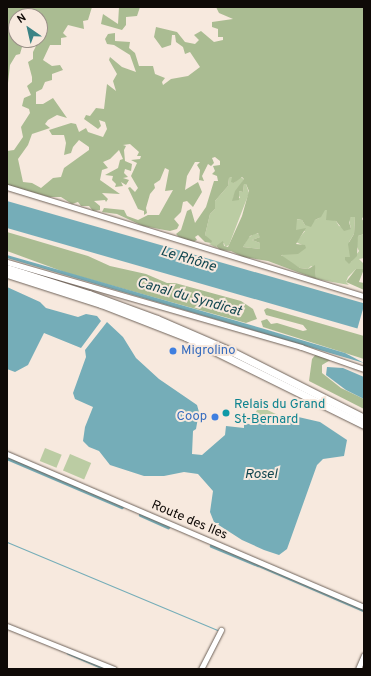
<!DOCTYPE html>
<html>
<head>
<meta charset="utf-8">
<style>
	body { margin:0 }
	#map { position:relative; width:371px; height:676px; overflow:hidden; background:#f7e9de; font-family:Overpass,sans-serif }
	div>[style] { position:absolute }
	.green>* { inset:0; background:#bbcca3; transform-origin:0 0 }
	.forest>* { inset:0; background:#aabc92 }
	.water>* { inset:0; background:#75adb8; transform-origin:0 0 }
	.stream>* { height:1px; margin:-0.5px; padding:0 0.5px; transform-origin:0.5px; border-radius:0.5px; background:#75adb8 }
	.canal>* { height:3.5px; margin:-1.75px; padding:0 1.75px; transform-origin:1.75px; border-radius:1.75px; background:#75adb8 }
	.roads { filter:drop-shadow(0 0 1px #6e6259) drop-shadow(0 0 1px #6e6259) }
	.minor>* { height:5px; margin:-2.5px; padding:0 2.5px; transform-origin:2.5px; border-radius:2.5px; background:#fff }
	.highway>* { height:7px; margin:-3.5px; padding:0 3.5px; transform-origin:3.5px; border-radius:3.5px; background:#fff }
	.dots>* { width:11px; height:11px; translate:-50% -50%; box-sizing:border-box; border:2px solid #f7e9de; border-radius:50% }
	span { translate:-50% -50%; white-space:nowrap; text-align:center; line-height:1.15; -webkit-text-stroke:4px #f7e9de; paint-order:stroke }
	.shop-label { font-size:13px; color:#366cbe }
	.left { translate:0 -50%; text-align:left }
	.right { translate:-100% -50%; text-align:right }
	.culture-label { font-size:13px; color:#0d838f }
	.street-label { font-size:13px; color:#0f0a07 }
	.water-label { font-size:14px; color:#12464f; font-style:italic }
	.frame { position:absolute; inset:0; border:8px solid #0f0a07; pointer-events:none }
	.north { position:absolute; left:8px; top:8px; width:40px; height:40px; box-sizing:border-box; background:#f7e9de; border:1px solid #9a9088; border-radius:50%; rotate:326deg; font-size:11px; font-weight:700; line-height:16px; text-align:center; color:#0f0a07 }
	.north::after { content:''; display:block; margin:auto; width:14px; height:18px; background:#3b8385; clip-path:polygon(50% 0,100% 100%,50% 72%,0 100%) }
</style>
</head>
<body>
<div id="map">
	<div class="green">
		<div style="clip-path:polygon(232px 177px,234px 183px,240px 177px,244px 179px,233px 198px,240px 198px,238px 193px,239px 191px,243px 192px,244px 184px,246px 184px,249px 193px,229px 245px,225px 247px,224px 243px,216px 246px,217px 248px,209px 244px,211px 243px,205px 235px,210px 214px,215px 209px,215px 201px,228px 186px,229px 178px)"></div>
		<div style="clip-path:polygon(323px 210px,327px 210px,329px 218px,336px 221px,339px 226px,351px 229px,349px 220px,352px 216px,355px 217px,354px 234px,349px 242px,351px 262px,359px 251px,356px 245px,358px 236px,364px 234px,364px 258px,359px 259px,364px 264px,364px 269px,356px 269px,348px 277px,346px 282px,349px 285px,316px 279px,315px 268px,311px 266px,308px 269px,300px 268px,281px 257px,283px 254px,296px 253px,302px 245px,296px 242px,305px 231px,296px 230px,296px 219px,302px 220px,305px 225px,319px 218px)"></div>
		<div style="clip-path:polygon(255px 233px,260px 234px,260px 237px,252px 240px,260px 243px,260px 249px,243px 247px,248px 238px)"></div>
		<div style="clip-path:polygon(259px 406px,278px 415px,280px 416px,260px 422px,253px 418px)"></div>
		<div style="left:45px;top:448px;width:18px;height:14px;rotate:22deg"></div>
		<div style="left:70px;top:454px;width:23px;height:18px;rotate:23deg"></div>
	</div>
	<div class="forest">
		<div style="clip-path:polygon(evenodd,7px 7px,92px 7px,88px 20px,83px 21px,84px 29px,68px 25px,63px 33px,67px 37px,61px 38px,61px 45px,50px 45px,43px 60px,52px 66px,60px 65px,63px 70px,52px 74px,52px 80px,45px 82px,42px 89px,36px 92px,36px 104px,43px 104px,53px 98px,67px 118px,57px 115px,48px 120px,45px 124px,50px 128px,32px 134px,28px 145px,18px 159px,23px 182px,32px 183px,41px 188px,53px 178px,61px 177px,64px 168px,89px 150px,89px 147px,79px 140px,73px 147px,71px 153px,64px 155px,66px 143px,64px 135px,52px 135px,49px 130px,71px 123px,76px 124px,79px 132px,86px 128px,88px 132px,103px 137px,107px 129px,105px 122px,99px 120px,101px 126px,98px 129px,84px 119px,86px 115px,90px 116px,96px 108px,104px 109px,107px 84px,116px 91px,113px 81px,117px 74px,109px 60px,110px 57px,122px 67px,136px 72px,130px 55px,114px 45px,107px 44px,105px 39px,108px 34px,115px 33px,115px 41px,130px 42px,129px 48px,135px 53px,139px 66px,153px 66px,155px 74px,165px 78px,162px 82px,163px 85px,171px 79px,188px 76px,200px 67px,190px 52px,185px 54px,183px 47px,176px 42px,175px 35px,172px 35px,171px 45px,162px 48px,154px 37px,156px 27px,177px 32px,185px 42px,195px 44px,199px 40px,194px 35px,201px 31px,214px 42px,223px 40px,223px 37px,218px 37px,218px 29px,212px 27px,212px 22px,233px 19px,219px 13px,216px 7px,364px 7px,364px 215px,362px 219px,364px 222px,364px 234px,358px 236px,357px 256px,349px 264px,345px 260px,345px 257px,350px 257px,348px 244px,354px 234px,355px 217px,351px 217px,349px 222px,351px 229px,344px 231px,336px 221px,326px 220px,327px 210px,325px 210px,321px 217px,315px 220px,311px 227px,305px 225px,302px 220px,297px 219px,296px 230px,306px 228px,296px 244px,305px 245px,306px 248px,298px 254px,281px 255px,300px 268px,308px 269px,315px 265px,316px 279px,268px 261px,243px 257px,231px 251px,220px 250px,216px 246px,223px 241px,224px 246px,228px 247px,242px 216px,249px 191px,246px 184px,244px 184px,243px 192px,239px 191px,239px 200px,232px 201px,235px 191px,244px 179px,242px 177px,234px 183px,231px 182px,232px 177px,229px 178px,228px 186px,215px 201px,215px 209px,210px 214px,205px 235px,212px 241px,211px 243px,205px 242px,198px 235px,195px 237px,197px 240px,193px 242px,179px 237px,176px 234px,181px 230px,187px 211px,191px 209px,195px 223px,206px 207px,214px 181px,218px 181px,217px 176px,212px 174px,215px 171px,213px 166px,220px 165px,220px 161px,215px 157px,212px 158px,214px 163px,211px 166px,208px 164px,202px 176px,204px 181px,199px 180px,200px 170px,197px 165px,200px 162px,195px 162px,187px 176px,185px 190px,198px 182px,202px 192px,193px 207px,187px 201px,183px 202px,181px 212px,174px 219px,179px 225px,177px 229px,170px 231px,143px 226px,117px 214px,102px 212px,104px 208px,124px 210px,127px 216px,138px 220px,148px 215px,159px 215px,173px 190px,165px 191px,169px 170px,165px 168px,160px 180px,154px 184px,155px 188px,150px 194px,146px 208px,147px 213px,144px 215px,144px 211px,138px 209px,128px 188px,130px 187px,135px 192px,138px 188px,131px 176px,137px 163px,131px 160px,140px 159px,141px 156px,137px 156px,139px 152px,130px 144px,123px 145px,126px 146px,124px 150px,125px 161px,132px 164px,131px 171px,125px 169px,124px 173px,128px 177px,123px 178px,129px 180px,126px 185px,121px 182px,123px 186px,115px 187px,116px 184px,112px 180px,113px 176px,105px 175px,118px 168px,120px 160px,123px 159px,119px 150px,110px 159px,103px 162px,108px 168px,102px 170px,100px 180px,120px 194px,102px 193px,108px 199px,106px 202px,105px 200px,94px 201px,100px 206px,100px 210px,93px 211px,89px 206px,81px 206px,78px 202px,72px 204px,61px 197px,49px 197px,7px 185px,7px 151px,14px 150px,23px 137px,21px 127px,30px 113px,29px 109px,22px 106px,24px 98px,31px 95px,27px 86px,32px 82px,32px 77px,28px 62px,33px 59px,33px 52px,42px 34px,40px 32px,40px 16px,16px 16px,16px 40px,24px 40px,20px 54px,16px 55px,10px 65px,7px 92px,7px 7px,258px 233px,260px 237px,252px 240px,260px 243px,260px 249px,243px 247px,250px 236px,258px 233px)"></div>
		<div style="clip-path:polygon(119px 7px,140px 7px,137px 16px,126px 17px,126px 25px,122px 30px,101px 24px,103px 14px,118px 24px)"></div>
		<div style="clip-path:polygon(7px 232px,88px 256px,110px 266px,146px 274px,167px 283px,175px 283px,241px 301px,253px 309px,257px 319px,246px 323px,67px 273px,7px 251px)"></div>
		<div style="clip-path:polygon(356px 269px,364px 269px,359px 282px,364px 283px,364px 290px,346px 282px)"></div>
		<div style="clip-path:polygon(267px 308px,364px 336px,364px 359px,263px 327px,261px 321px,267px 319px,271px 324px,277px 323px,303px 331px,307px 330px,303px 325px,266px 315px,264px 310px)"></div>
		<div style="clip-path:polygon(316px 354px,332px 359px,322px 365px,322px 373px,341px 388px,364px 399px,364px 409px,309px 381px,312px 359px)"></div>
	</div>
	<div class="water">
		<div style="left:7px;top:201px;width:372px;height:26px;rotate:16deg"></div>
		<div style="clip-path:polygon(7px 255px,261px 328px,345px 353px,364px 363px,7px 258px)"></div>
		<div style="clip-path:polygon(7px 287px,40px 302px,46px 308px,78px 317px,86px 314px,97px 316px,101px 321px,81px 348px,44px 333px,28px 365px,15px 372px,7px 369px)"></div>
		<div style="clip-path:polygon(107px 322px,123px 337px,136px 358px,159px 379px,197px 405px,199px 412px,196px 429px,193px 431px,192px 454px,202px 455px,225px 435px,226px 426px,244px 428px,244px 422px,251px 425px,254px 420px,261px 424px,294px 416px,320px 422px,347px 440px,344px 456px,323px 459px,317px 465px,287px 549px,279px 555px,264px 550px,242px 540px,214px 522px,210px 512px,213px 491px,198px 474px,184px 472px,164px 476px,144px 476px,110px 465px,99px 451px,89px 447px,83px 441px,85px 427px,93px 407px,75px 399px,73px 393px,86px 357px,85px 350px)"></div>
		<div style="clip-path:polygon(327px 367px,343px 368px,364px 377px,364px 399px,346px 390px,326px 375px)"></div>
	</div>
	<div class="stream">
		<div style="left:7px;top:542px;width:228px;rotate:22.7deg"></div>
	</div>
	<div class="canal">
		<div style="left:7px;top:458px;width:125px;rotate:23.1deg"></div>
		<div style="left:141px;top:515px;width:30px;rotate:24deg"></div>
		<div style="left:212px;top:546px;width:50px;rotate:22.4deg"></div>
		<div style="left:259px;top:565px;width:114px;rotate:23.2deg"></div>
		<div style="left:69px;top:653px;width:41px;rotate:22.8deg"></div>
	</div>
	<div class="roads">
		<div class="minor">
			<div style="left:7px;top:187px;width:373px;rotate:17deg"></div>
			<div style="left:7px;top:262px;width:306px;rotate:16.1deg"></div>
			<div style="left:301px;top:347px;width:67px;rotate:19.2deg"></div>
			<div style="left:7px;top:454px;width:388px;rotate:23.2deg"></div>
			<div style="left:7px;top:626px;width:115px;rotate:21.9deg"></div>
			<div style="left:201px;top:669px;width:44px;rotate:-62.9deg"></div>
			<div style="left:358px;top:669px;width:15px;rotate:-67deg"></div>
		</div>
		<div class="highway">
			<div style="left:7px;top:268px;width:86px;rotate:17.6deg"></div>
			<div style="left:89px;top:294px;width:72px;rotate:20.2deg"></div>
			<div style="left:157px;top:319px;width:78px;rotate:23.3deg"></div>
			<div style="left:229px;top:350px;width:151px;rotate:26.7deg"></div>
			<div style="left:7px;top:274px;width:99px;rotate:17.7deg"></div>
			<div style="left:101px;top:304px;width:91px;rotate:21.2deg"></div>
			<div style="left:186px;top:337px;width:199px;rotate:26.3deg"></div>
		</div>
	</div>
	<div class="dots">
		<div style="left:173px;top:351px;background:#3f7fe0"></div>
		<div style="left:226px;top:413px;background:#0f9aa8"></div>
		<div style="left:215px;top:417px;background:#3f7fe0"></div>
	</div>
	<div class="shop-label">
		<span class="left" style="left:181px;top:351px">Migrolino</span>
		<span class="right" style="left:207px;top:417px">Coop</span>
	</div>
	<div class="culture-label">
		<span class="left" style="left:234px;top:413px">Relais du Grand<br>St-Bernard</span>
	</div>
	<div class="street-label">
		<span style="left:189px;top:521px;rotate:23deg">Route des Iles</span>
	</div>
	<div class="water-label">
		<span style="left:188px;top:260px;rotate:17deg">Le Rhône</span>
		<span style="left:189px;top:298px;rotate:16deg">Canal du Syndicat</span>
		<span style="left:261px;top:475px">Rosel</span>
	</div>
	<div class="frame"></div>
	<div class="north">N</div>
</div>
</body>
</html>
